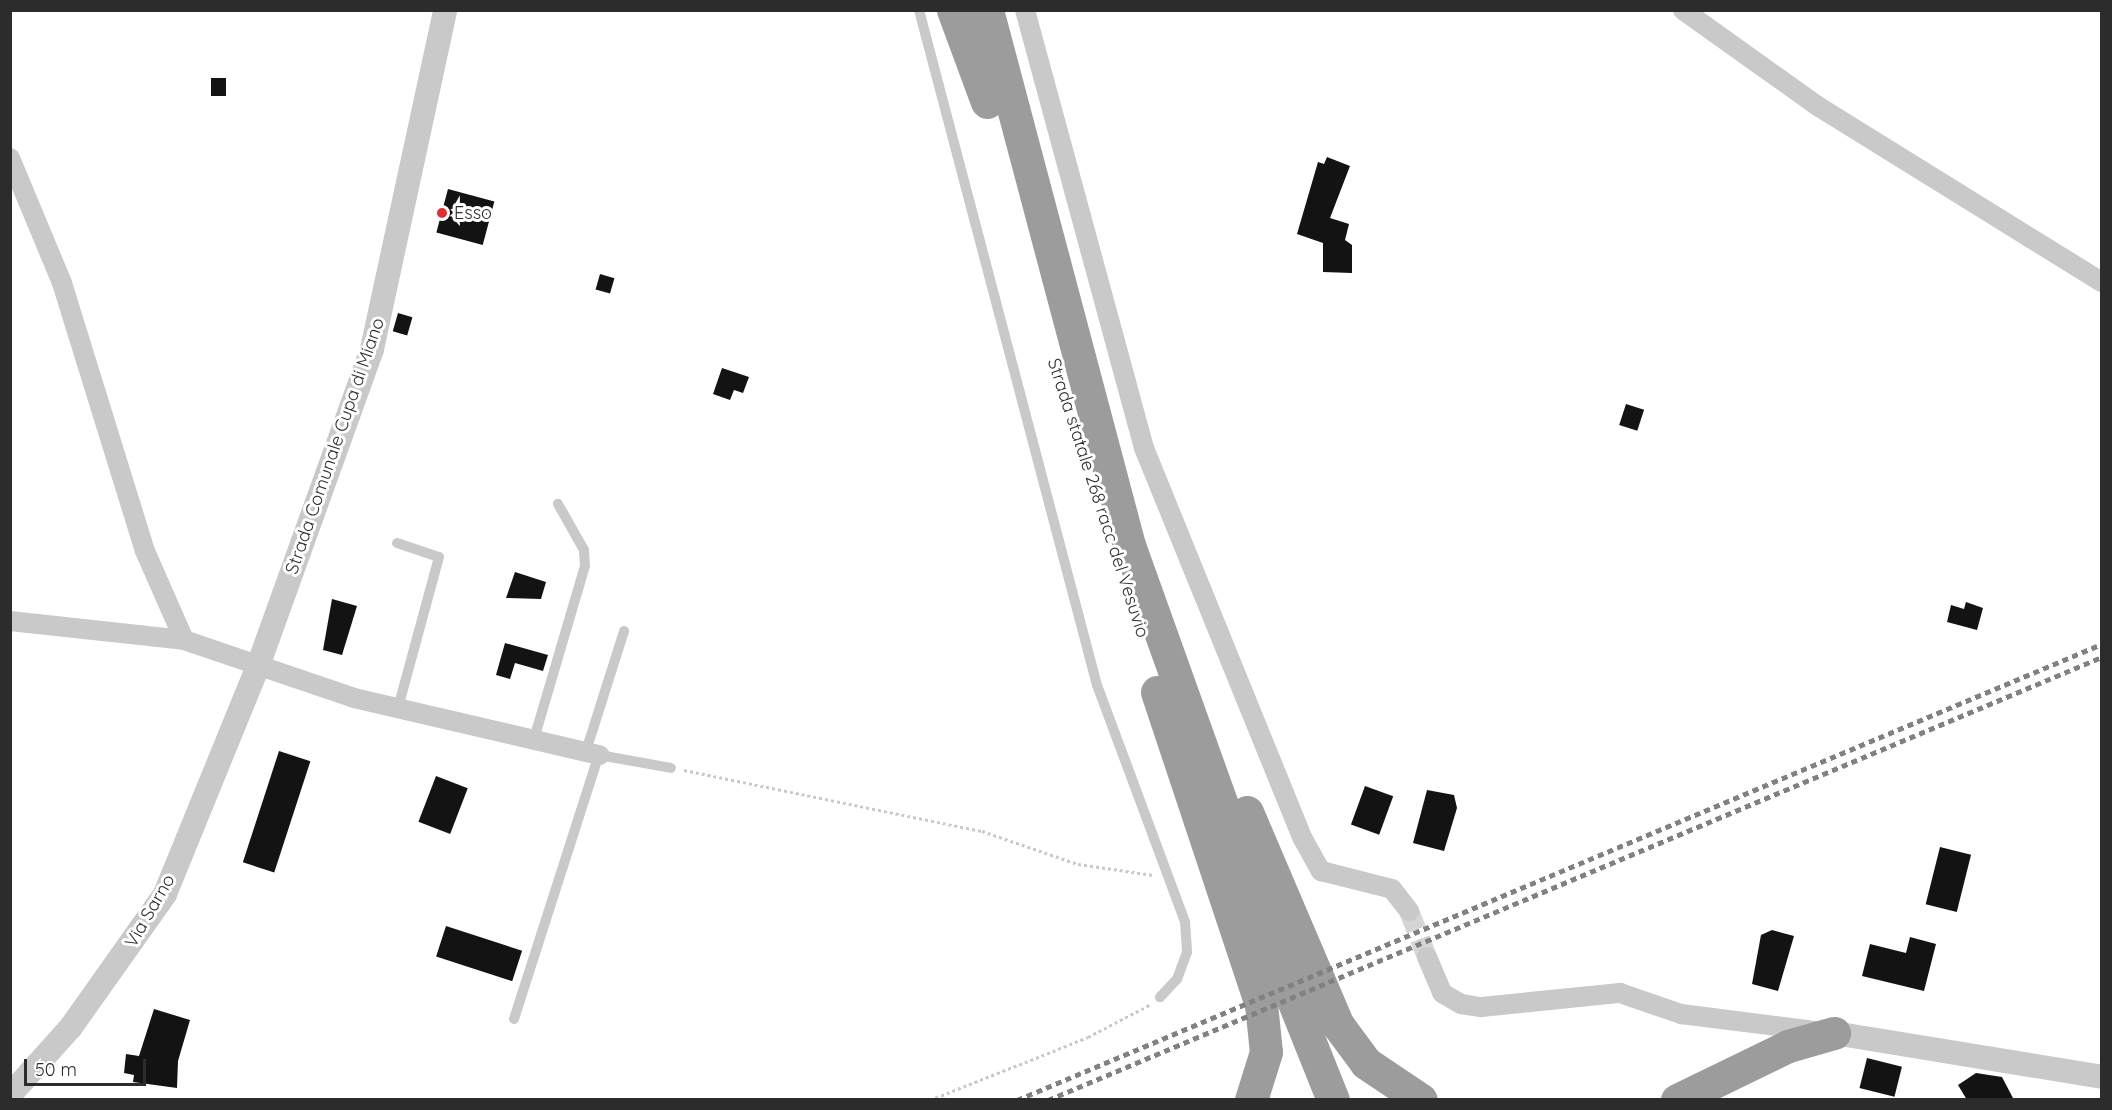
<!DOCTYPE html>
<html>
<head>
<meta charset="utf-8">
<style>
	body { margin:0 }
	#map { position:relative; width:2112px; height:1110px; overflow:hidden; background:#fff; font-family:Quicksand,sans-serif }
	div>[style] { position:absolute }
	.building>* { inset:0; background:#131313; transform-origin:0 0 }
	.minor-tunnel>* { height:20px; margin-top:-10px; transform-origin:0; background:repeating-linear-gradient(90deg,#d5d5d5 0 20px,transparent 0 30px) }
	.path>* { height:3px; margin-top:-1.5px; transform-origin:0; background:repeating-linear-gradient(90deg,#c9c9c9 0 3px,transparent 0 6px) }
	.service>* { height:10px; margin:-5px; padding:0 5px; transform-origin:5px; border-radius:5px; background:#c9c9c9 }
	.minor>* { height:20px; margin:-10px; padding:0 10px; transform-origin:10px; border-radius:10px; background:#c9c9c9 }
	.tertiary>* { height:24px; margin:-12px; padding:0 12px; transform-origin:12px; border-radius:12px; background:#c9c9c9 }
	.trunk>* { height:33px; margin:-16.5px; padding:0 16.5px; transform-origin:16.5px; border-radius:16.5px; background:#9c9c9c }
	.rail>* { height:4.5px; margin-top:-2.25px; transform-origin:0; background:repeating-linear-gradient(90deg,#818181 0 6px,transparent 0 10.5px) }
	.dots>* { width:16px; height:16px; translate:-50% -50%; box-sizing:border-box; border:3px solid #fff; border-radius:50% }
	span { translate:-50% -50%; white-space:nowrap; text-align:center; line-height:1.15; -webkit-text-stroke:6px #fff; paint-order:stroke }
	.poi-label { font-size:18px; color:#2c2c2c }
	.left { translate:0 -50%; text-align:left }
	.street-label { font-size:18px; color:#2c2c2c }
	.frame { position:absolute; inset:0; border:12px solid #2c2c2c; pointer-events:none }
	.scale { position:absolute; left:24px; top:1059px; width:122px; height:27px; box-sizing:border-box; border:3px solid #2c2c2c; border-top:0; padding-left:8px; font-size:18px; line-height:21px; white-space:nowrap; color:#2c2c2c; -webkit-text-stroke:4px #fff; paint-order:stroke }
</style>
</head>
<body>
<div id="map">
	<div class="building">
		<div style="left:211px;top:78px;width:15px;height:18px"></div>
		<div style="clip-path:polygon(1327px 157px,1350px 166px,1330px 218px,1349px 224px,1345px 240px,1352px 245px,1352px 273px,1323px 272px,1323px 243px,1297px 234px,1318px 162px,1324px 164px)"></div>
		<div style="left:448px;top:189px;width:48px;height:45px;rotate:15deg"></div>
		<div style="left:600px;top:274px;width:15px;height:16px;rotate:16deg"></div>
		<div style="left:398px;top:313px;width:15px;height:19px;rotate:16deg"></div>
		<div style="clip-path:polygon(722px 368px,749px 377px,743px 393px,734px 390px,730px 400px,713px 394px)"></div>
		<div style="left:1626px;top:404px;width:19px;height:22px;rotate:18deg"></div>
		<div style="clip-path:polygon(515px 572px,546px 582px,541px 599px,506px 598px)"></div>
		<div style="clip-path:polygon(332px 599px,357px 606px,342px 655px,323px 650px)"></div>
		<div style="clip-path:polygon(1966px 602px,1983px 608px,1977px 630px,1947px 622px,1951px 605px,1964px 609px)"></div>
		<div style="clip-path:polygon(505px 643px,548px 655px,543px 671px,515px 663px,510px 679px,496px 675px)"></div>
		<div style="left:279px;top:751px;width:33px;height:117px;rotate:18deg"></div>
		<div style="left:436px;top:776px;width:34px;height:49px;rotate:21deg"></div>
		<div style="left:1365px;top:786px;width:30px;height:41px;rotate:20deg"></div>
		<div style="clip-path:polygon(1427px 790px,1454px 795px,1457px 808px,1444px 851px,1413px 843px)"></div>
		<div style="left:1940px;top:847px;width:32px;height:59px;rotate:14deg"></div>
		<div style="left:446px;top:926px;width:80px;height:32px;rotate:18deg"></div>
		<div style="clip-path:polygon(1772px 930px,1794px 936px,1778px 991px,1752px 984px,1761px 935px)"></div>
		<div style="clip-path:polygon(1910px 937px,1936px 944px,1924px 991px,1862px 976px,1870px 944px,1906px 953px)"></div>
		<div style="clip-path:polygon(154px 1009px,190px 1020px,178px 1061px,177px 1088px,133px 1082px,134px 1075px,124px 1073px,126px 1054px,139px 1056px)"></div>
		<div style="left:1867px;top:1058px;width:36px;height:31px;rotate:14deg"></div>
		<div style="clip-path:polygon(1976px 1073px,2002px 1077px,2014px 1100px,1967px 1100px,1958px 1085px)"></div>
	</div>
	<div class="minor-tunnel">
		<div style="left:1409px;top:911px;width:49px;rotate:68.6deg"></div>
	</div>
	<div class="path">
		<div style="left:684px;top:770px;width:304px;rotate:11.6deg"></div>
		<div style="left:982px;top:831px;width:102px;rotate:19deg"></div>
		<div style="left:1078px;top:864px;width:76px;rotate:8.3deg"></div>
		<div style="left:930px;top:1100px;width:170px;rotate:-21.7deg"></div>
		<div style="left:1088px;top:1037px;width:71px;rotate:-27.6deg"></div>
	</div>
	<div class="service">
		<div style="left:919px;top:10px;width:698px;rotate:75.23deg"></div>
		<div style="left:1097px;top:685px;width:253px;rotate:69.6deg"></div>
		<div style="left:1185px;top:922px;width:30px;rotate:86deg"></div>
		<div style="left:1187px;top:952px;width:29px;rotate:110deg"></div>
		<div style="left:1177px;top:979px;width:25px;rotate:133deg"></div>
		<div style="left:397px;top:543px;width:44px;rotate:18.4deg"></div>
		<div style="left:439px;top:557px;width:156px;rotate:105.2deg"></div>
		<div style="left:534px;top:739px;width:180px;rotate:-73.6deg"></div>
		<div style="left:585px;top:566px;width:16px;rotate:-94deg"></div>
		<div style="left:584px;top:550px;width:53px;rotate:-119.5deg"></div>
		<div style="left:586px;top:751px;width:126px;rotate:-72.4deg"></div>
		<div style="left:514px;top:1019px;width:277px;rotate:-72.2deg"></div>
		<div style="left:599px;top:755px;width:73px;rotate:10.2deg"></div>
	</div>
	<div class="minor">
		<div style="left:1025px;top:10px;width:454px;rotate:74.8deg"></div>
		<div style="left:1144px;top:448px;width:422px;rotate:67.9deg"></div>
		<div style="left:1303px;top:839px;width:37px;rotate:61deg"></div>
		<div style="left:1321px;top:871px;width:73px;rotate:14.2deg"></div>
		<div style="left:1392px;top:889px;width:28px;rotate:52deg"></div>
		<div style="left:1683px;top:10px;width:163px;rotate:35.5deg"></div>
		<div style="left:1816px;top:105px;width:336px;rotate:31.8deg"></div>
		<div style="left:10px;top:158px;width:135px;rotate:67.4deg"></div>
		<div style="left:62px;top:283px;width:281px;rotate:72.8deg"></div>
		<div style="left:145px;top:551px;width:97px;rotate:66.3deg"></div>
		<div style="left:10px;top:621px;width:175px;rotate:6.2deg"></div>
		<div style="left:184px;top:640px;width:180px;rotate:18.8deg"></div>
		<div style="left:354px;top:698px;width:252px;rotate:13.1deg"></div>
		<div style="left:1427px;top:957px;width:39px;rotate:67deg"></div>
		<div style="left:1442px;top:993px;width:22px;rotate:30deg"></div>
		<div style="left:1461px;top:1004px;width:20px;rotate:9deg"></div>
		<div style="left:1481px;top:1007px;width:140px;rotate:-5.8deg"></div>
		<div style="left:1620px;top:993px;width:65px;rotate:19deg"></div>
		<div style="left:1681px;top:1014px;width:135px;rotate:7.2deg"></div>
	</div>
	<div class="tertiary">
		<div style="left:1834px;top:1033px;width:272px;rotate:9.3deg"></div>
		<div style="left:10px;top:1095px;width:91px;rotate:-48.1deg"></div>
		<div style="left:71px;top:1027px;width:163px;rotate:-54.7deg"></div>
		<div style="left:165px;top:894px;width:246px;rotate:-67.8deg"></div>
		<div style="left:258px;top:666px;width:337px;rotate:-70.2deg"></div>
		<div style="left:372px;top:349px;width:347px;rotate:-77.8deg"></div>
	</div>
	<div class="trunk">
		<div style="left:953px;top:10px;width:98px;rotate:69.7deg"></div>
		<div style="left:987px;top:10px;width:554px;rotate:75.14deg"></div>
		<div style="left:1129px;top:545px;width:451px;rotate:70.3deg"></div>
		<div style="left:1281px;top:970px;width:140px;rotate:68.2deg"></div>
		<div style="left:1157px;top:692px;width:329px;rotate:71.6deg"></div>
		<div style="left:1261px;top:1004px;width:48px;rotate:84.1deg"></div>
		<div style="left:1266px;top:1052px;width:50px;rotate:107.4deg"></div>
		<div style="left:1247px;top:812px;width:232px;rotate:66.9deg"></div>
		<div style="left:1338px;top:1025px;width:47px;rotate:53.6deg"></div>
		<div style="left:1366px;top:1063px;width:66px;rotate:33.9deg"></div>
		<div style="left:1677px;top:1100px;width:123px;rotate:-25.9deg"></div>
		<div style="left:1788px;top:1046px;width:48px;rotate:-15.8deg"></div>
	</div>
	<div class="rail">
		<div style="left:1017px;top:1100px;width:1177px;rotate:-22.8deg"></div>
		<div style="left:1048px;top:1100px;width:1143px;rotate:-22.8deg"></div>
	</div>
	<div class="dots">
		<div style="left:442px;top:213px;background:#e12f31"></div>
	</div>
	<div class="poi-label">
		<span class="left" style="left:454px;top:213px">Esso</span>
	</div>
	<div class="street-label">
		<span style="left:335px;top:446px;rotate:-71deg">Strada Comunale Cupa di Miano</span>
		<span style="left:1098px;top:498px;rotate:72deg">Strada statale 268 racc del Vesuvio</span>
		<span style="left:150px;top:911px;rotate:-60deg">Via Sarno</span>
	</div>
	<div class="frame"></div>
	<div class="scale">50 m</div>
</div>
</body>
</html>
